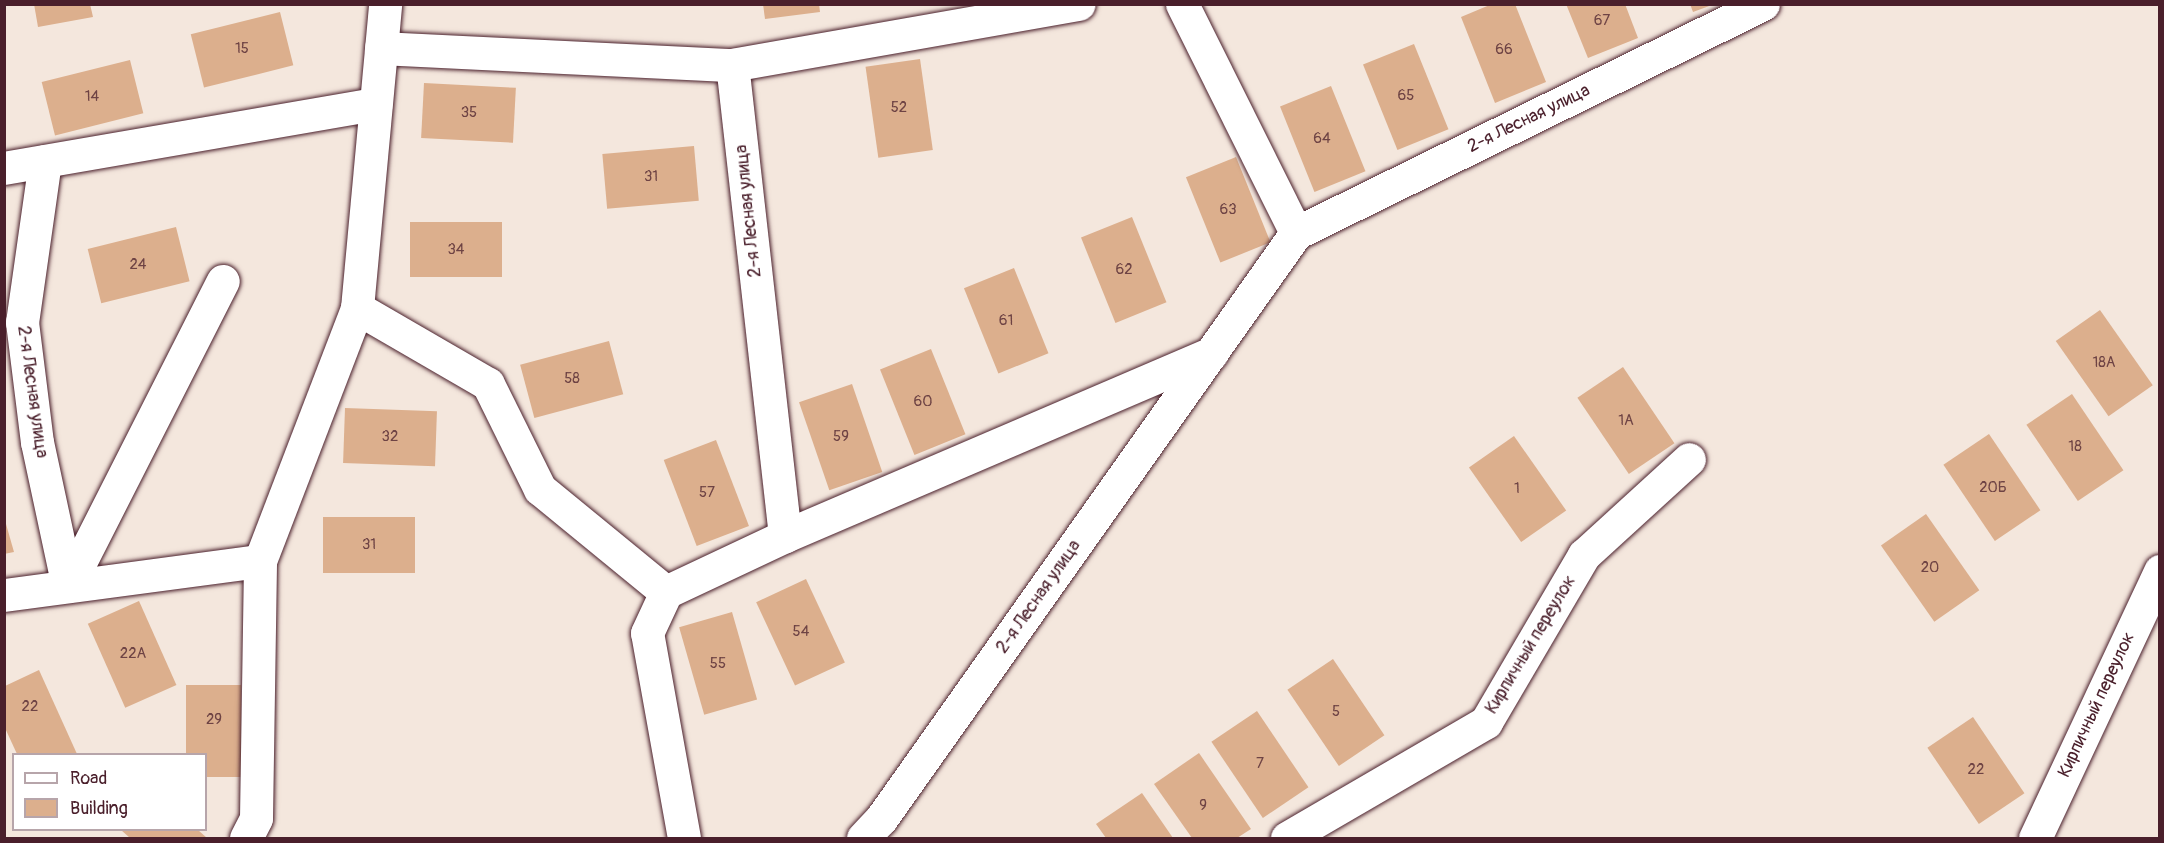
<!DOCTYPE html>
<html>
<head>
<meta charset="utf-8">
<style>
	body { margin:0 }
	#map { position:relative; width:2164px; height:843px; overflow:hidden; background:#f4e7dd; font-family:Pangolin,sans-serif }
	div>[style] { position:absolute }
	.building>* { inset:0; background:#dcaf8d; transform-origin:0 0 }
	.roads { filter:drop-shadow(0 0 2px #4a1f2b) drop-shadow(0 0 2px #4a1f2b) }
	.minor>* { height:33px; margin:-16.5px; padding:0 16.5px; transform-origin:16.5px; border-radius:16.5px; background:#fff }
	span { translate:-50% -50%; white-space:nowrap; text-align:center; line-height:1.15; -webkit-text-stroke:4.5px #fff; paint-order:stroke }
	.number-label { font-size:15px; color:#6e4344 }
	.number-label span { -webkit-text-stroke-width:0 }
	.street-label { font-size:18px; color:#4a1f2b }
	.frame { position:absolute; inset:0; border:6px solid #4a1f2b; pointer-events:none }
	.legend { position:absolute; left:12px; top:753px; width:195px; height:78px; box-sizing:border-box; background:#fff; border:2px solid #b7a5aa; margin:0; padding:8px 10px; list-style:none; font-size:18px; color:#4a1f2b }
	.legend li { display:flex; align-items:center; gap:12px; height:30px }
	.legend b { width:30px; border:2px solid #b7a5aa }
</style>
</head>
<body>
<div id="map">
	<div class="building">
		<div style="clip-path:polygon(34px 4px,90px 4px,93px 17px,38px 27px)"></div>
		<div style="clip-path:polygon(763px 4px,819px 4px,820px 12px,765px 19px)"></div>
		<div style="clip-path:polygon(1492px 4px,1515px 4px,1546px 82px,1495px 103px,1461px 17px)"></div>
		<div style="clip-path:polygon(1566px 4px,1625px 4px,1638px 38px,1588px 58px)"></div>
		<div style="clip-path:polygon(1690px 4px,1712px 4px,1712px 5px,1693px 12px)"></div>
		<div style="left:280px;top:12px;width:55px;height:92px;rotate:76deg"></div>
		<div style="left:1414px;top:44px;width:92px;height:55px;rotate:68deg"></div>
		<div style="left:920px;top:59px;width:92px;height:55px;rotate:82deg"></div>
		<div style="left:130px;top:60px;width:55px;height:91px;rotate:76deg"></div>
		<div style="left:424px;top:83px;width:92px;height:55px;rotate:3deg"></div>
		<div style="left:1331px;top:86px;width:92px;height:55px;rotate:68deg"></div>
		<div style="left:694px;top:146px;width:55px;height:92px;rotate:85deg"></div>
		<div style="left:1236px;top:157px;width:92px;height:54px;rotate:68deg"></div>
		<div style="left:1132px;top:217px;width:92px;height:55px;rotate:68deg"></div>
		<div style="left:410px;top:222px;width:92px;height:55px"></div>
		<div style="left:176px;top:227px;width:56px;height:91px;rotate:76deg"></div>
		<div style="left:1014px;top:268px;width:92px;height:54px;rotate:68deg"></div>
		<div style="left:2100px;top:310px;width:92px;height:54px;rotate:55deg"></div>
		<div style="left:609px;top:341px;width:55px;height:92px;rotate:75deg"></div>
		<div style="left:931px;top:349px;width:92px;height:55px;rotate:68deg"></div>
		<div style="left:1623px;top:367px;width:92px;height:55px;rotate:56deg"></div>
		<div style="left:852px;top:384px;width:93px;height:56px;rotate:71deg"></div>
		<div style="left:2072px;top:394px;width:92px;height:55px;rotate:56deg"></div>
		<div style="left:345px;top:408px;width:92px;height:55px;rotate:2deg"></div>
		<div style="left:1989px;top:434px;width:92px;height:55px;rotate:56deg"></div>
		<div style="left:1514px;top:436px;width:91px;height:55px;rotate:55deg"></div>
		<div style="left:716px;top:440px;width:92px;height:56px;rotate:69deg"></div>
		<div style="left:1926px;top:514px;width:93px;height:55px;rotate:55deg"></div>
		<div style="clip-path:polygon(4px 517px,14px 552px,4px 554px)"></div>
		<div style="left:323px;top:517px;width:92px;height:56px"></div>
		<div style="left:806px;top:579px;width:92px;height:55px;rotate:65deg"></div>
		<div style="left:139px;top:601px;width:92px;height:56px;rotate:66deg"></div>
		<div style="left:732px;top:612px;width:91px;height:55px;rotate:74deg"></div>
		<div style="left:1333px;top:659px;width:92px;height:55px;rotate:56deg"></div>
		<div style="clip-path:polygon(39px 670px,77px 754px,17px 754px,5px 728px,5px 686px)"></div>
		<div style="clip-path:polygon(186px 685px,241px 685px,241px 777px,206px 777px,206px 754px,186px 754px)"></div>
		<div style="left:1257px;top:711px;width:92px;height:55px;rotate:56deg"></div>
		<div style="left:1973px;top:717px;width:92px;height:55px;rotate:56deg"></div>
		<div style="clip-path:polygon(1199px 753px,1251px 829px,1237px 838px,1192px 838px,1154px 784px)"></div>
		<div style="clip-path:polygon(1142px 793px,1173px 838px,1106px 838px,1096px 824px)"></div>
		<div style="clip-path:polygon(121px 830px,198px 830px,207px 838px,130px 838px)"></div>
	</div>
	<div class="roads">
		<div class="minor">
			<div style="left:1182px;top:4px;width:256px;rotate:63.5deg"></div>
			<div style="left:381px;top:48px;width:351px;rotate:2.8deg"></div>
			<div style="left:732px;top:65px;width:352px;rotate:-10deg"></div>
			<div style="left:45px;top:161px;width:163px;rotate:98.1deg"></div>
			<div style="left:22px;top:322px;width:121px;rotate:82.9deg"></div>
			<div style="left:37px;top:442px;width:147px;rotate:77.9deg"></div>
			<div style="left:68px;top:586px;width:342px;rotate:-63.1deg"></div>
			<div style="left:4px;top:168px;width:377px;rotate:-9.8deg"></div>
			<div style="left:357px;top:308px;width:151px;rotate:30.1deg"></div>
			<div style="left:488px;top:384px;width:117px;rotate:63.7deg"></div>
			<div style="left:540px;top:489px;width:163px;rotate:39.3deg"></div>
			<div style="left:785px;top:536px;width:464px;rotate:-23.2deg"></div>
			<div style="left:4px;top:595px;width:258px;rotate:-7.6deg"></div>
			<div style="left:246px;top:838px;width:22px;rotate:-63deg"></div>
			<div style="left:256px;top:818px;width:257px;rotate:-89.1deg"></div>
			<div style="left:260px;top:561px;width:271px;rotate:-69deg"></div>
			<div style="left:357px;top:308px;width:305px;rotate:-84.7deg"></div>
			<div style="left:684px;top:838px;width:208px;rotate:-100.2deg"></div>
			<div style="left:647px;top:633px;width:45px;rotate:-65.1deg"></div>
			<div style="left:666px;top:592px;width:132px;rotate:-25.2deg"></div>
			<div style="left:785px;top:536px;width:474px;rotate:-96.4deg"></div>
			<div style="left:863px;top:838px;width:26px;rotate:-47deg"></div>
			<div style="left:881px;top:819px;width:718px;rotate:-54.69deg"></div>
			<div style="left:1296px;top:233px;width:520px;rotate:-26.12deg"></div>
			<div style="left:1287px;top:838px;width:230px;rotate:-30.2deg"></div>
			<div style="left:1486px;top:722px;width:194px;rotate:-59.6deg"></div>
			<div style="left:1584px;top:555px;width:142px;rotate:-42.4deg"></div>
			<div style="left:2035px;top:838px;width:295px;rotate:-64.9deg"></div>
		</div>
	</div>
	<div class="number-label">
		<span style="left:1602px;top:21px">67</span>
		<span style="left:242px;top:49px">15</span>
		<span style="left:1504px;top:50px">66</span>
		<span style="left:1406px;top:96px">65</span>
		<span style="left:92px;top:97px">14</span>
		<span style="left:899px;top:108px">52</span>
		<span style="left:469px;top:113px">35</span>
		<span style="left:1322px;top:139px">64</span>
		<span style="left:651px;top:177px">31</span>
		<span style="left:1228px;top:210px">63</span>
		<span style="left:456px;top:250px">34</span>
		<span style="left:138px;top:265px">24</span>
		<span style="left:1124px;top:270px">62</span>
		<span style="left:1006px;top:321px">61</span>
		<span style="left:2104px;top:363px">18А</span>
		<span style="left:572px;top:379px">58</span>
		<span style="left:923px;top:402px">60</span>
		<span style="left:1626px;top:421px">1А</span>
		<span style="left:390px;top:437px">32</span>
		<span style="left:841px;top:437px">59</span>
		<span style="left:2075px;top:447px">18</span>
		<span style="left:1993px;top:488px">20Б</span>
		<span style="left:1517px;top:489px">1</span>
		<span style="left:707px;top:493px">57</span>
		<span style="left:369px;top:545px">31</span>
		<span style="left:1930px;top:568px">20</span>
		<span style="left:801px;top:632px">54</span>
		<span style="left:133px;top:654px">22А</span>
		<span style="left:718px;top:664px">55</span>
		<span style="left:30px;top:707px">22</span>
		<span style="left:1336px;top:712px">5</span>
		<span style="left:214px;top:720px">29</span>
		<span style="left:1260px;top:764px">7</span>
		<span style="left:1976px;top:770px">22</span>
		<span style="left:1203px;top:806px">9</span>
	</div>
	<div class="street-label">
		<span style="left:1529px;top:119px;rotate:-26deg">2-я Лесная улица</span>
		<span style="left:749px;top:211px;rotate:-96deg">2-я Лесная улица</span>
		<span style="left:32px;top:392px;rotate:82deg">2-я Лесная улица</span>
		<span style="left:1039px;top:597px;rotate:-55deg">2-я Лесная улица</span>
		<span style="left:1531px;top:645px;rotate:-59deg">Кирпичный переулок</span>
		<span style="left:2097px;top:705px;rotate:-65deg">Кирпичный переулок</span>
	</div>
	<div class="frame"></div>
	<ul class="legend">
	<li><b style="height:8px;background:#fff"></b>Road</li>
	<li><b style="height:16px;background:#dcaf8d"></b>Building</li>
	</ul>
</div>
</body>
</html>
